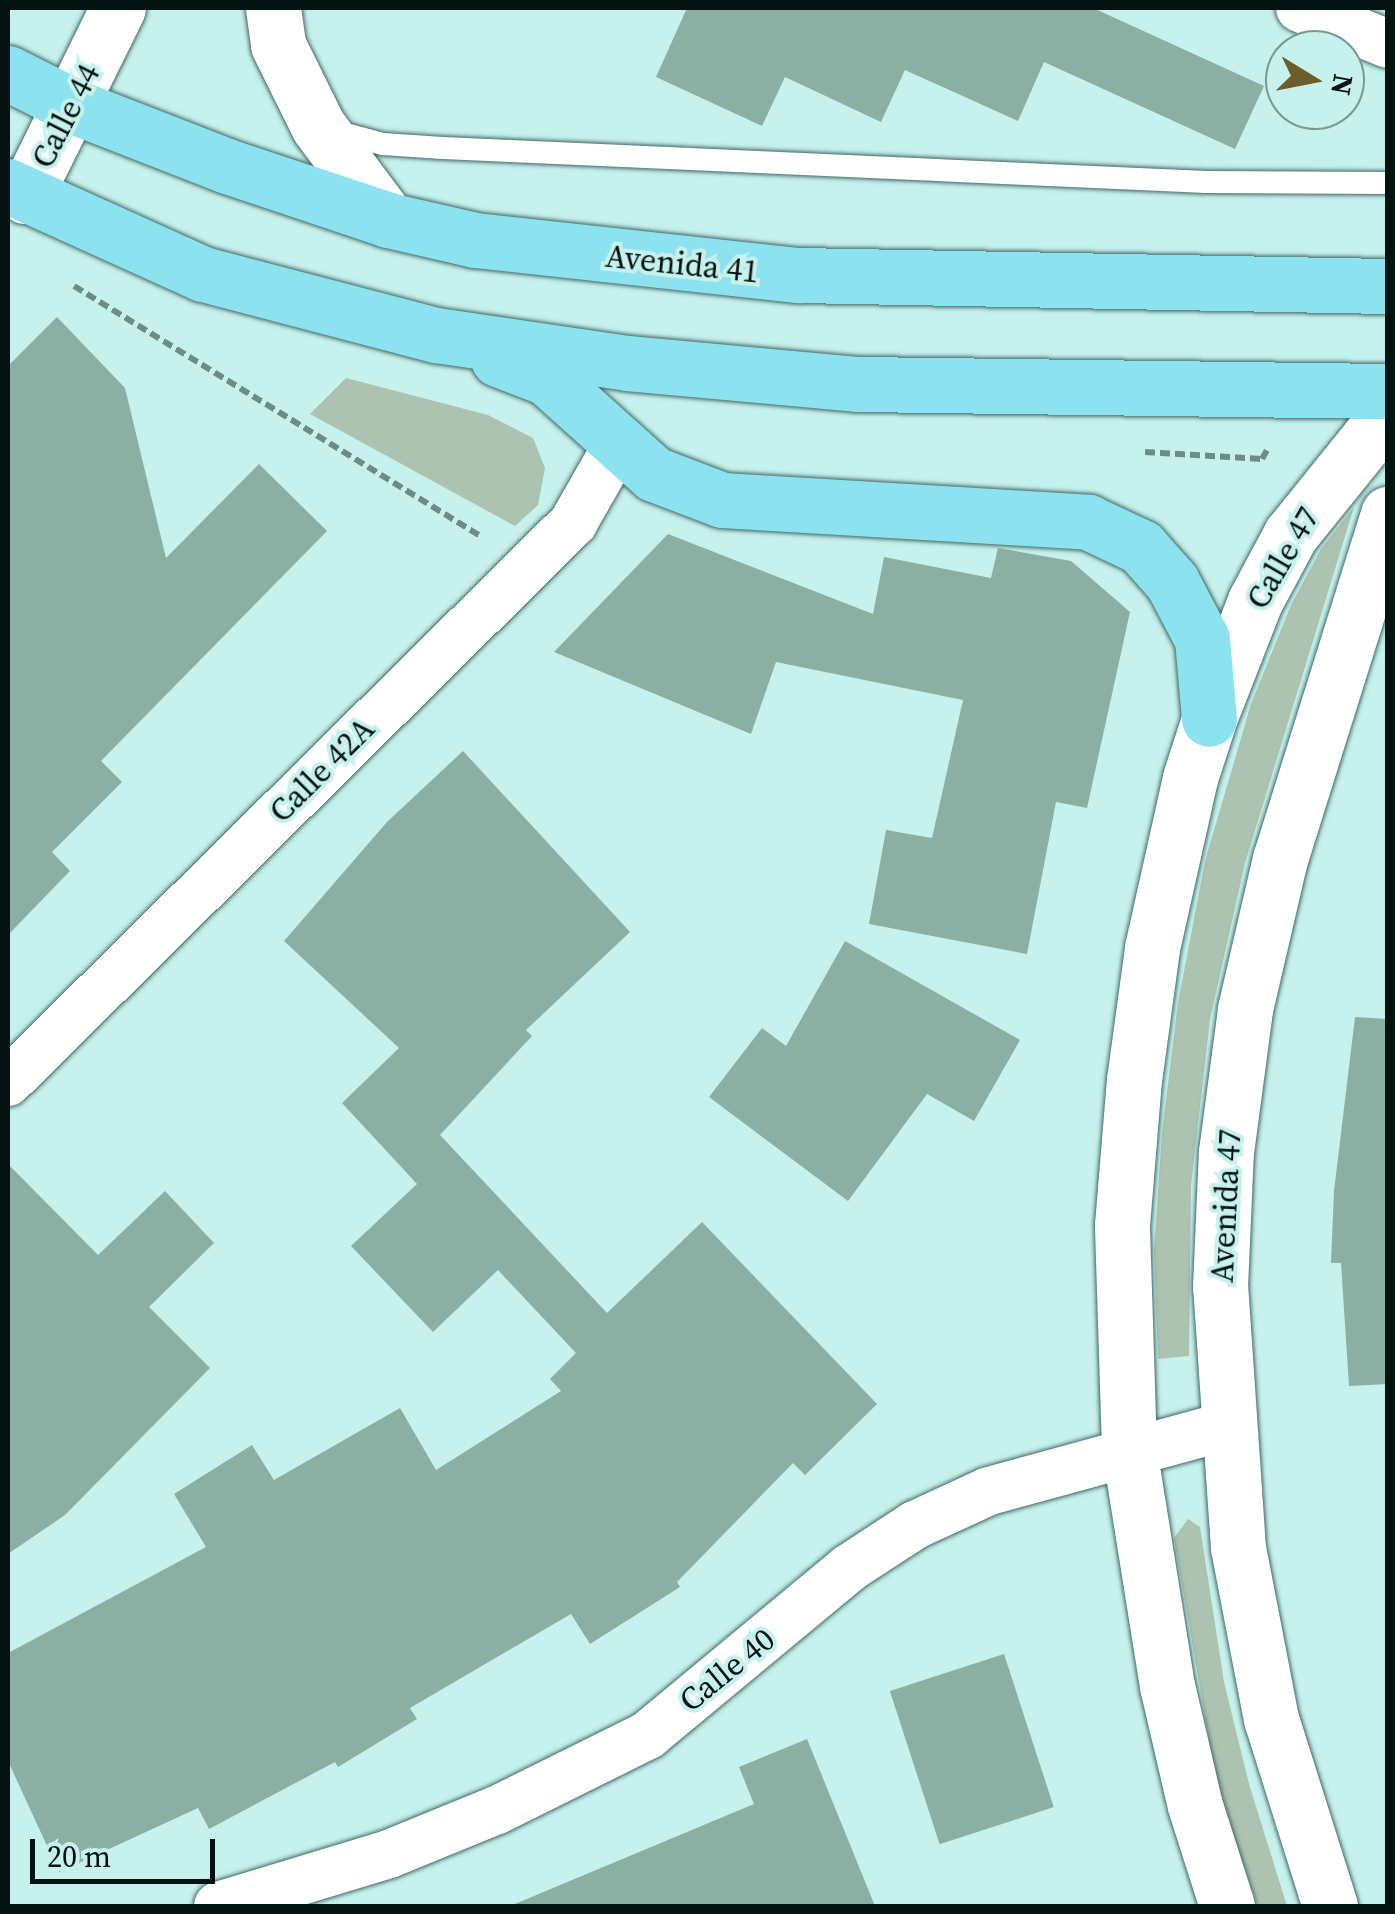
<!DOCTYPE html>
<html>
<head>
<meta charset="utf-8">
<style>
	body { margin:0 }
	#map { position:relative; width:1395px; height:1914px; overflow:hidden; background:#c6f1ed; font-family:"Source Serif 4",serif }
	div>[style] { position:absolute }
	.green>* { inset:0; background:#acc3b1 }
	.building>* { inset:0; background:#8bb0a3; transform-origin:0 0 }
	.path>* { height:6px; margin-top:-3px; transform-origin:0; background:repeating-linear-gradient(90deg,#6d8c89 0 10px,transparent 0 15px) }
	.roads { filter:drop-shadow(0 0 2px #416865) drop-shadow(0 0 2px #416865) }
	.lane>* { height:22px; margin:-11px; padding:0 11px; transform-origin:11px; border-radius:11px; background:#fff }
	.street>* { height:48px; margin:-24px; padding:0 24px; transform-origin:24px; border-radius:24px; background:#fff }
	.secondary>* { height:55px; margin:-27.5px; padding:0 27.5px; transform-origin:27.5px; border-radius:27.5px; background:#fff }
	.primary>* { height:55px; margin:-27.5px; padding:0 27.5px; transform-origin:27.5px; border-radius:27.5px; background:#8ce2ef }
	span { translate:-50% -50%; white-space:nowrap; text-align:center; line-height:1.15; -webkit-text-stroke:8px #c6f1ed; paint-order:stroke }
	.street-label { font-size:32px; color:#041312 }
	.frame { position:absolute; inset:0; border:10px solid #041312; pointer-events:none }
	.north { position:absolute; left:1265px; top:30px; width:100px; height:100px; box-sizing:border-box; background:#c6f1ed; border:2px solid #789895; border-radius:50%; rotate:100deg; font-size:28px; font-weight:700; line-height:40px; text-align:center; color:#041312 }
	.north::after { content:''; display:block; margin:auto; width:35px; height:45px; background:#6c5d2a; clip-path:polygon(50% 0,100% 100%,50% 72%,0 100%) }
	.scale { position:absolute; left:30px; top:1839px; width:185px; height:45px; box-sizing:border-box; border:5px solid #041312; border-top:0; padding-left:12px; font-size:30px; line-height:35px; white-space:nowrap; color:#041312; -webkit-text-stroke:8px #c6f1ed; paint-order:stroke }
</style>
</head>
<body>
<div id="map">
	<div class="green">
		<div style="clip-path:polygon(346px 378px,488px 415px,533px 438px,545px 468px,538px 505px,515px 526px,310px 414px)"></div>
		<div style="clip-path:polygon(1354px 507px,1245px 863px,1210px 1019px,1191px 1186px,1189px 1356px,1158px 1359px,1154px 1251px,1162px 1133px,1178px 1003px,1205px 861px,1251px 704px,1291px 605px,1321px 549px)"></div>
		<div style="clip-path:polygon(1188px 1519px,1200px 1527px,1224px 1682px,1249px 1784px,1287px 1906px,1258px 1906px,1220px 1803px,1174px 1538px)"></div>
	</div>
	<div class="building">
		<div style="clip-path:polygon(687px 8px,1093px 8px,1264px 86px,1235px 149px,1044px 62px,1018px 121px,905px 70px,881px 122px,785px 77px,762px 126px,656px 77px)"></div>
		<div style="clip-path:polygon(57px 317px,125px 388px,166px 558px,259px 464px,327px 531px,101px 761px,122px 782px,52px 852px,70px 871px,8px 935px,8px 366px)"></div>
		<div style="clip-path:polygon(668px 534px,873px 614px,884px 557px,991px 578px,998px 548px,1071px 561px,1130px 612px,1087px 808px,1056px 802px,1027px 954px,869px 924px,886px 830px,932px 838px,963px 700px,776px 662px,751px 734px,554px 652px)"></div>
		<div style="clip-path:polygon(463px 751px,630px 932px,526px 1030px,532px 1036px,440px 1135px,607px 1313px,702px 1222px,877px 1404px,805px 1475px,793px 1463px,677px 1582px,680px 1587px,590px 1644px,571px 1614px,410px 1708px,417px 1719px,338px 1767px,335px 1762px,209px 1829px,198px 1808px,59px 1872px,8px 1761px,8px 1653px,206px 1547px,174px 1494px,252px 1445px,274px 1480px,400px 1408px,436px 1470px,561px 1391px,550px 1379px,576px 1353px,498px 1270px,433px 1332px,351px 1246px,417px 1184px,342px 1103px,399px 1048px,284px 941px,387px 822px)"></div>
		<div style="clip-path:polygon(845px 941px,1020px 1040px,974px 1121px,927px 1094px,848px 1201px,709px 1097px,762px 1028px,786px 1046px)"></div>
		<div style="clip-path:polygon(1355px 1017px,1388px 1019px,1388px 1384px,1349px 1386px,1341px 1263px,1331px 1263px,1334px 1191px)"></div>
		<div style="clip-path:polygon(8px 1164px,98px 1255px,165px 1191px,214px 1243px,149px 1307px,210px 1368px,65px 1515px,8px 1554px)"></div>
		<div style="left:1004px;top:1654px;width:161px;height:120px;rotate:72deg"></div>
		<div style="clip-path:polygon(807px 1739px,875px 1906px,510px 1906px,754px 1804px,739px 1767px)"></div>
	</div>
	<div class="path">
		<div style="left:74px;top:286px;width:478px;rotate:31.6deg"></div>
		<div style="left:1145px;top:452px;width:117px;rotate:3.4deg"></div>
		<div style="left:1262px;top:459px;width:10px;rotate:-61deg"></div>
	</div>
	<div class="roads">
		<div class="lane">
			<div style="left:334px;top:131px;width:51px;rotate:14.9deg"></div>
			<div style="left:383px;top:144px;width:60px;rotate:3.8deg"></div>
			<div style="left:443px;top:148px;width:764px;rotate:2.55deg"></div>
			<div style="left:1206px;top:182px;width:182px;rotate:0.3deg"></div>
		</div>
		<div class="street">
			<div style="left:1300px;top:8px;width:95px;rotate:22.2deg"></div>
			<div style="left:8px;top:1082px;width:795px;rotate:-44.69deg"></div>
			<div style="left:573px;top:523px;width:91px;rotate:-60.3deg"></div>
			<div style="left:218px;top:1906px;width:179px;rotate:-16.9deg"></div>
			<div style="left:389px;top:1854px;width:117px;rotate:-22.2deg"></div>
			<div style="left:497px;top:1810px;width:169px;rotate:-26.4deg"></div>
			<div style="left:648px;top:1735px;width:261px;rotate:-39.7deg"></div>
			<div style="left:849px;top:1568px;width:79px;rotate:-33.1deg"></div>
			<div style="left:915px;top:1525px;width:81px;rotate:-24.7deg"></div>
			<div style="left:989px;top:1491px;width:247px;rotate:-15.3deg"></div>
		</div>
		<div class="secondary">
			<div style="left:273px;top:8px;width:37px;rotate:82deg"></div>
			<div style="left:278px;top:45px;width:90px;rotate:63.7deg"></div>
			<div style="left:318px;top:126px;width:117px;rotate:53.3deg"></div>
			<div style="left:25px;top:196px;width:210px;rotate:-63.7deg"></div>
			<div style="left:1227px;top:1906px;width:105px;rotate:-107.7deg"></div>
			<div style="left:1195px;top:1806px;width:123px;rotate:-103.1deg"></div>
			<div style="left:1167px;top:1686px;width:239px;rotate:-99.1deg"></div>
			<div style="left:1129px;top:1450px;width:225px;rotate:-91.8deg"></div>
			<div style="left:1122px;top:1225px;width:145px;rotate:-85.3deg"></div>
			<div style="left:1134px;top:1080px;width:133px;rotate:-82.2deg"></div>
			<div style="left:1152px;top:948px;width:174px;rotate:-77.4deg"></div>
			<div style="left:1190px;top:778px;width:62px;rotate:-72.1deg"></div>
			<div style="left:1209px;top:719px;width:127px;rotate:-68.7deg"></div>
			<div style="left:1255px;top:601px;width:76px;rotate:-61.8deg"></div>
			<div style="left:1291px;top:534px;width:154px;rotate:-51.1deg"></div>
			<div style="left:1330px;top:1906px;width:196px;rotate:-107.5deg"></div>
			<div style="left:1271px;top:1719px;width:174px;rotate:-100.9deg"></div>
			<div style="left:1238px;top:1548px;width:262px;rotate:-93.9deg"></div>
			<div style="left:1220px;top:1287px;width:135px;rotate:-87.5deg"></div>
			<div style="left:1226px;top:1152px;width:144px;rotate:-82.4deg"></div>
			<div style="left:1245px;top:1009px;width:154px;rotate:-76.9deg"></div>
			<div style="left:1280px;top:859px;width:362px;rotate:-72.6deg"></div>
		</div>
		<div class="primary">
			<div style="left:8px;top:73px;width:73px;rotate:26.9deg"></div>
			<div style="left:73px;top:106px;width:165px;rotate:21.3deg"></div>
			<div style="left:227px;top:166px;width:170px;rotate:18.5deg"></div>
			<div style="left:388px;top:220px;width:89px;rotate:12.9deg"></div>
			<div style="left:475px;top:240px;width:325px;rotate:6.2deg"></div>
			<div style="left:798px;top:275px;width:590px;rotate:1.07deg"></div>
			<div style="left:8px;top:186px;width:214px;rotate:24.3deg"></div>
			<div style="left:203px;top:274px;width:241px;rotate:14.7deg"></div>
			<div style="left:436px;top:335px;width:193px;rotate:8.3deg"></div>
			<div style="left:627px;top:363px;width:233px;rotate:5.2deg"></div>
			<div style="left:859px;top:384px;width:529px;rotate:0.76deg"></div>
			<div style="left:498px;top:359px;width:53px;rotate:21.2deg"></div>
			<div style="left:547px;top:378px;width:144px;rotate:41.9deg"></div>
			<div style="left:654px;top:474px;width:73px;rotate:20.9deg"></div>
			<div style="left:722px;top:500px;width:367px;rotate:3.4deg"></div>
			<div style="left:1088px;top:522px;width:59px;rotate:25.3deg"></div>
			<div style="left:1141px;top:547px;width:47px;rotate:48.5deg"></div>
			<div style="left:1172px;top:582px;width:64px;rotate:62.2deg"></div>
			<div style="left:1202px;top:639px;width:80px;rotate:85deg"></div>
		</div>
	</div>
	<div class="street-label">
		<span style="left:66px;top:116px;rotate:-63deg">Calle 44</span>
		<span style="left:682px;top:264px;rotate:6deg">Avenida 41</span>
		<span style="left:1283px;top:558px;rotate:-60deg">Calle 47</span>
		<span style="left:322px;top:770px;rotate:-45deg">Calle 42A</span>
		<span style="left:1226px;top:1206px;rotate:-87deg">Avenida 47</span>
		<span style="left:727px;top:1670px;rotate:-39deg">Calle 40</span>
	</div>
	<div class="frame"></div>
	<div class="north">N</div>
	<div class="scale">20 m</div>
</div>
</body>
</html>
